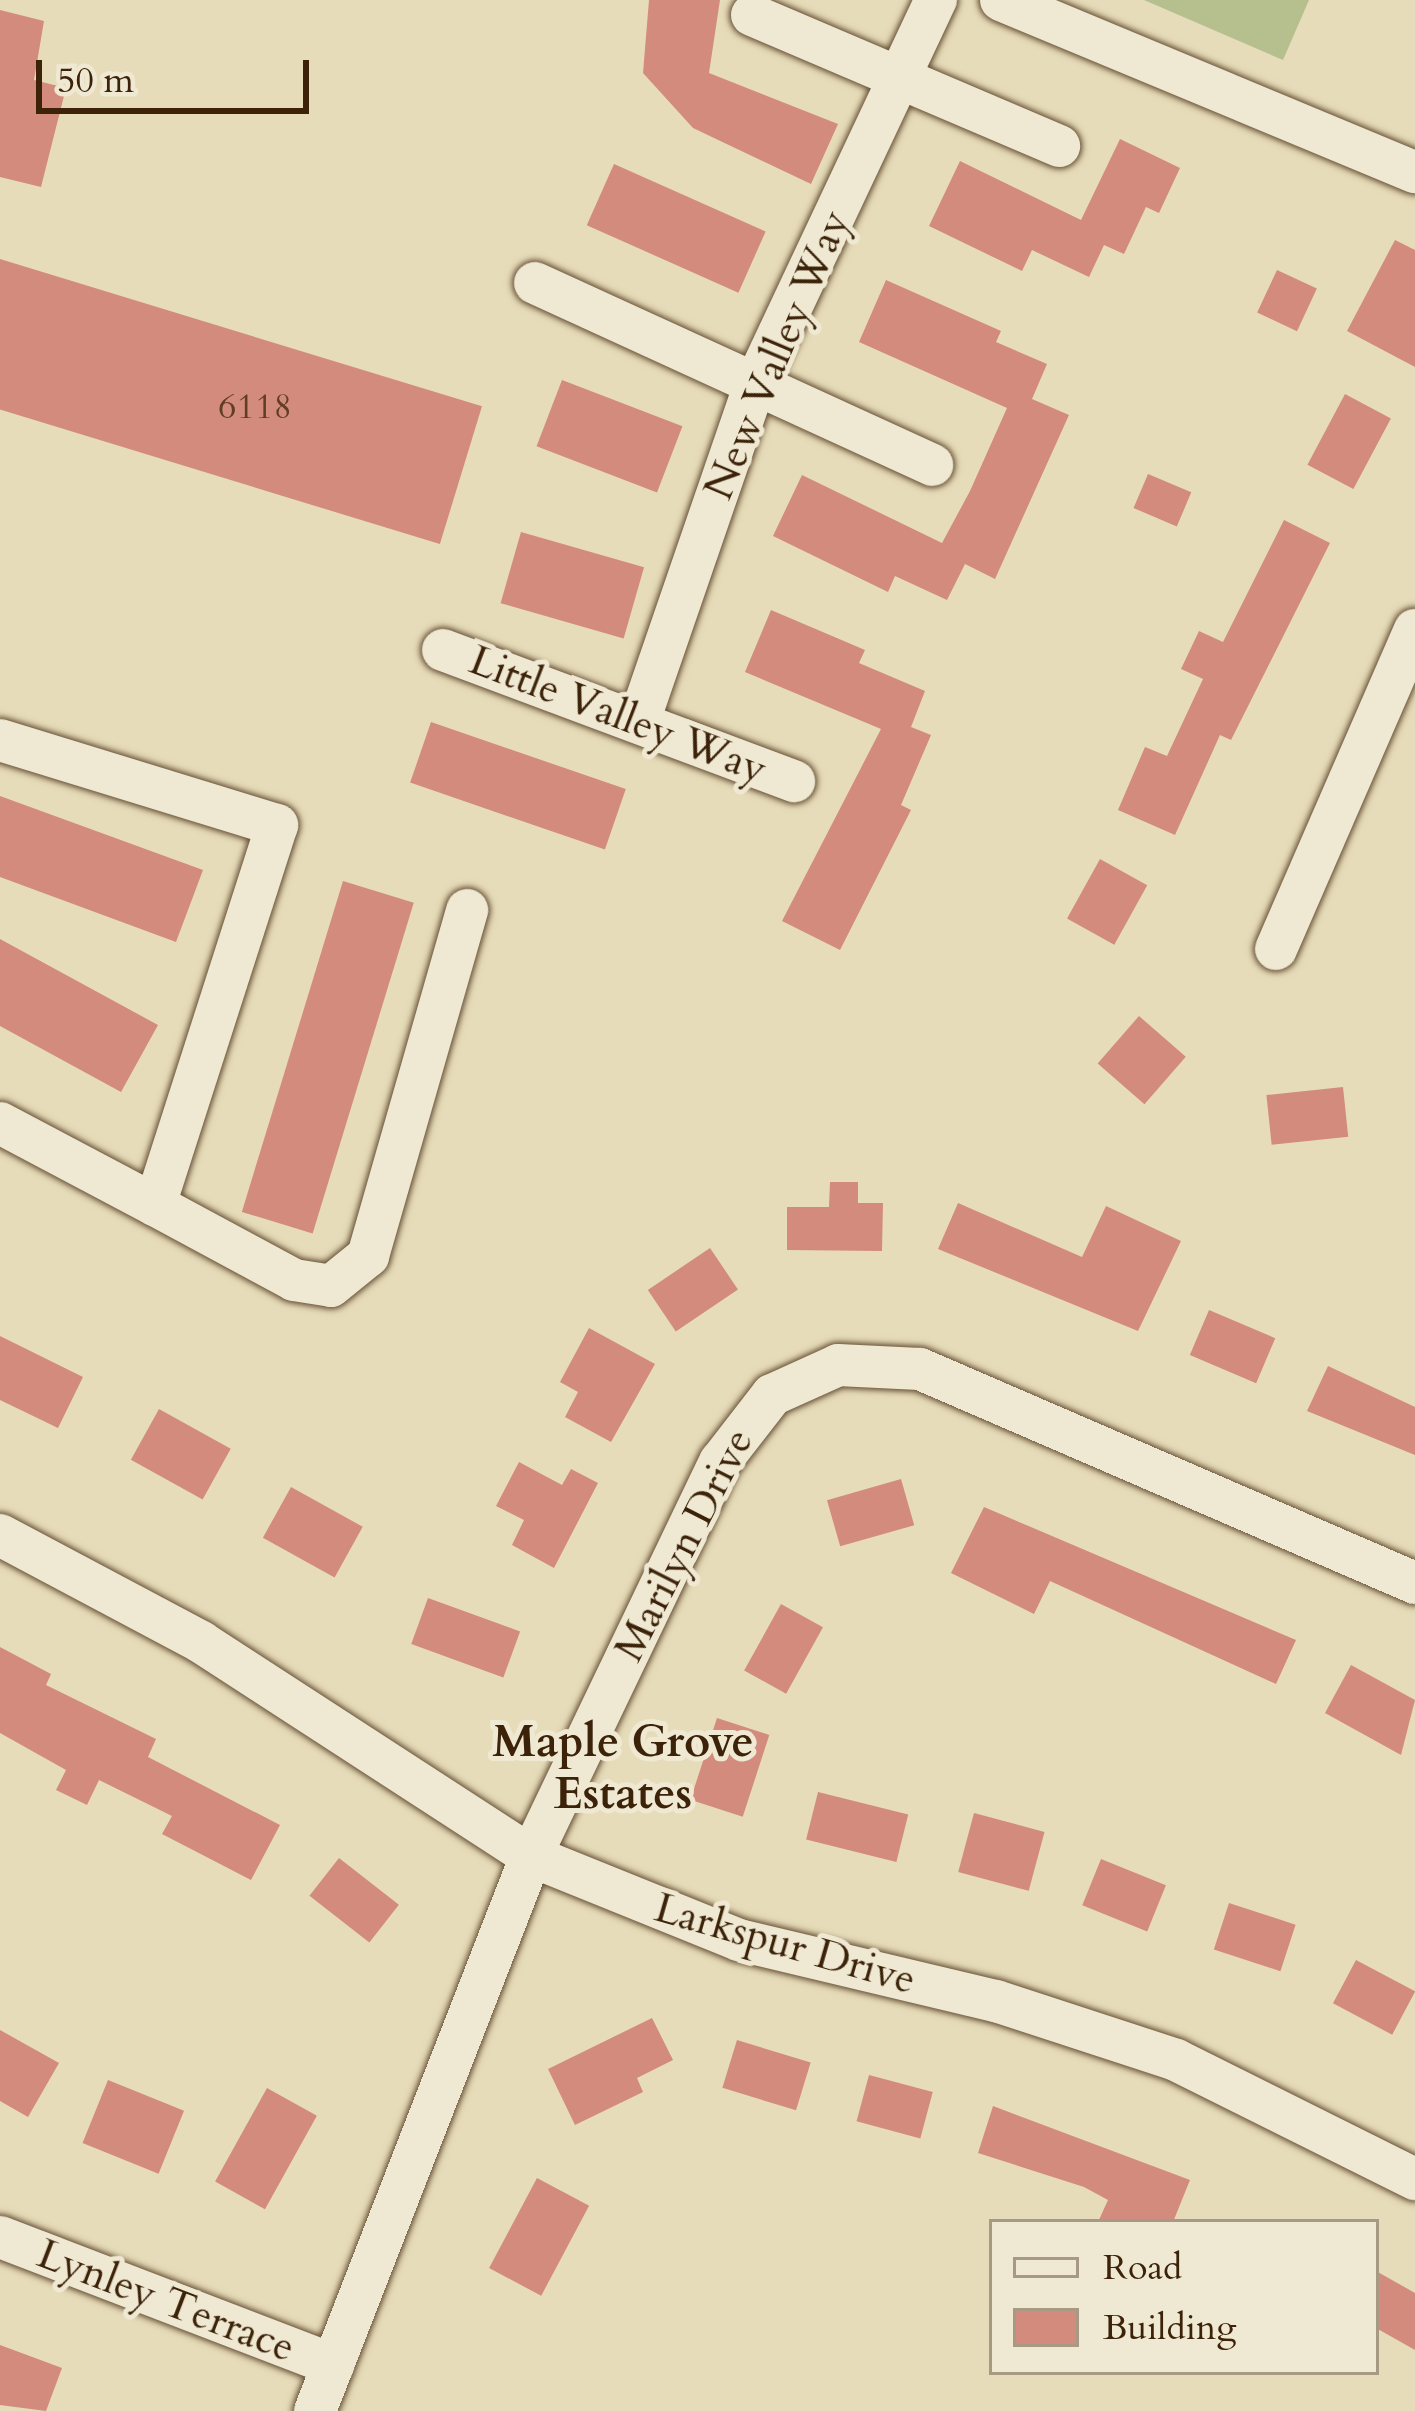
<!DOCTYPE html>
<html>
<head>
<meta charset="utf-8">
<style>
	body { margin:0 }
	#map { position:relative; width:1415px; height:2411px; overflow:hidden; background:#e7dcb9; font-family:Cardo,serif }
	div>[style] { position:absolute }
	.green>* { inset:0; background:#b6c08f }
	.building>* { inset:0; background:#d28b7c; transform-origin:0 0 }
	.roads { filter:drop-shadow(0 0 3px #665035) drop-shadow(0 0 3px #665035) }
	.minor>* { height:42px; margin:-21px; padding:0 21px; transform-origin:21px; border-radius:21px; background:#efe8d2 }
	span { translate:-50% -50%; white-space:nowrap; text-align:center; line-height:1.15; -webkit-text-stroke:10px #efe8d2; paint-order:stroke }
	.number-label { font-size:36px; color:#613c26 }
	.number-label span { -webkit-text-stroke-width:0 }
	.street-label { font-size:42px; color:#3b2209 }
	.neighbourhood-label { font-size:45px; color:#3b2209; font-weight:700 }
	.legend { position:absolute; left:989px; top:2219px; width:390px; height:156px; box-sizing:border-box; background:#efe8d2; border:3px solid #a79982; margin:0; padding:15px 21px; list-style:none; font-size:36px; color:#3b2209 }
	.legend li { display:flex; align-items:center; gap:24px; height:60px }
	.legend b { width:60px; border:3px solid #a79982 }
	.scale { position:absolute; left:36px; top:60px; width:273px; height:54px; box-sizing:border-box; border:6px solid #3b2209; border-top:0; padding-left:15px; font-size:36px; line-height:42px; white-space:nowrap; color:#3b2209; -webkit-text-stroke:9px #efe8d2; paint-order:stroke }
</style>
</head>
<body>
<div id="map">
	<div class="green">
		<div style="clip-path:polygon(1144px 0,1309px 0,1283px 60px)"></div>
	</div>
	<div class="building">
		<div style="clip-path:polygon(649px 0,720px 0,709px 73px,838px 124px,811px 184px,693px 128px,643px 73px)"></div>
		<div style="clip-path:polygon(0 10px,44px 21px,34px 80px,66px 88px,41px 187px,0 177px)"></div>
		<div style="clip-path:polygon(1120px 139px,1180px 168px,1159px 213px,1146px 207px,1124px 254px,1104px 245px,1089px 277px,1032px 250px,1022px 271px,929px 226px,960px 161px,1081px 220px)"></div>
		<div style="left:614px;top:164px;width:166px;height:67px;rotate:24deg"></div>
		<div style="clip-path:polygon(1395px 240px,1415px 250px,1415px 367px,1347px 331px)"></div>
		<div style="left:0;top:259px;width:504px;height:144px;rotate:17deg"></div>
		<div style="left:1277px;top:270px;width:44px;height:47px;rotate:25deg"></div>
		<div style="clip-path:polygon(886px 280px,1001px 331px,996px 342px,1047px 364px,1032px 399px,1069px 415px,995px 579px,965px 564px,947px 600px,895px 576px,888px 592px,773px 536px,802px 475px,942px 543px,970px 491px,1007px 408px,859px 342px)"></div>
		<div style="left:562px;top:380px;width:129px;height:71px;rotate:21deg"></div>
		<div style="left:1345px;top:394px;width:52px;height:80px;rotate:28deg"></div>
		<div style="left:1148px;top:474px;width:47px;height:37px;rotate:23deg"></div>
		<div style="clip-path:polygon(1284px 520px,1330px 543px,1231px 740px,1220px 735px,1175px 835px,1118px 810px,1145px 747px,1167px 756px,1203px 679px,1181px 669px,1199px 631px,1223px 642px)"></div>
		<div style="left:521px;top:532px;width:128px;height:74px;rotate:16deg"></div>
		<div style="clip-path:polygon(771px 610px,865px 650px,859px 663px,925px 691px,911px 727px,931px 735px,901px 805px,911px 810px,840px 950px,782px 921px,881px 729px,745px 672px)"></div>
		<div style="left:431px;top:722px;width:206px;height:64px;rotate:19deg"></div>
		<div style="clip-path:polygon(0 796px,203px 870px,176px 942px,0 877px)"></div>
		<div style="left:1100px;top:859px;width:54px;height:68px;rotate:29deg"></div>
		<div style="left:343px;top:881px;width:74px;height:346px;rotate:17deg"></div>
		<div style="clip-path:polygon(0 939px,158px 1025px,121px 1092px,0 1026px)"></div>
		<div style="left:1139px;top:1016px;width:62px;height:63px;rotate:41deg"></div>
		<div style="left:1343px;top:1087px;width:50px;height:77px;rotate:84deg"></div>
		<div style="clip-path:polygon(830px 1182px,858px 1182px,858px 1203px,883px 1203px,882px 1251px,787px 1250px,787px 1207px,829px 1207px)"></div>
		<div style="clip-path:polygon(958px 1203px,1082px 1257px,1106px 1206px,1181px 1241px,1138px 1331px,938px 1249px)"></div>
		<div style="left:710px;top:1248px;width:50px;height:75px;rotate:56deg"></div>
		<div style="left:1209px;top:1310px;width:72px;height:49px;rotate:23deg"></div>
		<div style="clip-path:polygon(589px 1328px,655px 1364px,611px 1442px,565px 1417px,578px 1392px,560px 1382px)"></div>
		<div style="clip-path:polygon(0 1336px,83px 1377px,58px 1428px,0 1400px)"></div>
		<div style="clip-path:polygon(1328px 1366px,1415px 1407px,1415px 1455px,1307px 1411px)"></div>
		<div style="left:159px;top:1409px;width:82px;height:58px;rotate:29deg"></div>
		<div style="clip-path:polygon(519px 1462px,562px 1485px,571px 1469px,598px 1483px,554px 1568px,512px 1545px,524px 1520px,496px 1506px)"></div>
		<div style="left:901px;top:1479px;width:48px;height:77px;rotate:74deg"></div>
		<div style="left:291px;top:1487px;width:82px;height:58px;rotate:29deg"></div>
		<div style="clip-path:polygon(984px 1507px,1296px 1640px,1276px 1684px,1050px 1581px,1034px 1614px,951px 1573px)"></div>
		<div style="left:428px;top:1598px;width:98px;height:49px;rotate:20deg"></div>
		<div style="left:781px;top:1604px;width:48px;height:76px;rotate:29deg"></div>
		<div style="clip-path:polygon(0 1647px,51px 1674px,46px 1685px,156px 1739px,148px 1757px,280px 1825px,251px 1880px,162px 1834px,172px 1816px,99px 1780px,87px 1805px,56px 1790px,66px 1770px,0 1733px)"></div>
		<div style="clip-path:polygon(1351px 1665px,1415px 1700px,1401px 1755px,1325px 1713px)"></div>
		<div style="left:717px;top:1718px;width:55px;height:86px;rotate:18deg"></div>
		<div style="left:818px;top:1792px;width:93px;height:49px;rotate:14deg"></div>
		<div style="left:974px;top:1813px;width:73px;height:61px;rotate:15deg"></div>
		<div style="left:339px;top:1858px;width:76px;height:48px;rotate:38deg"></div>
		<div style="left:1101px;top:1859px;width:70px;height:50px;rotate:22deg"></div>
		<div style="left:1229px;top:1903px;width:70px;height:49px;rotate:18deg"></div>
		<div style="left:1356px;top:1960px;width:67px;height:49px;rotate:28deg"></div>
		<div style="clip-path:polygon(652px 2018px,673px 2060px,637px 2078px,643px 2092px,575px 2125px,548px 2069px)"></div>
		<div style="clip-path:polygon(0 2030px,59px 2063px,28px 2117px,0 2101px)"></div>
		<div style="left:737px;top:2040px;width:77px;height:50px;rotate:17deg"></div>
		<div style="left:869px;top:2075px;width:66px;height:48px;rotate:15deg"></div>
		<div style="left:108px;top:2080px;width:82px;height:68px;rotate:22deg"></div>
		<div style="left:267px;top:2088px;width:57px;height:107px;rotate:29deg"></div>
		<div style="clip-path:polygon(993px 2106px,1190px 2180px,1173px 2222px,1098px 2222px,1108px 2200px,1084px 2187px,978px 2153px)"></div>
		<div style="left:537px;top:2178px;width:59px;height:102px;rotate:28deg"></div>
		<div style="clip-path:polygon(1376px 2271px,1415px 2293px,1415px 2350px,1376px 2328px)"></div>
		<div style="clip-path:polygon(0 2345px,62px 2368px,46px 2411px,0 2405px)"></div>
	</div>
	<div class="roads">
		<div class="minor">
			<div style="left:1001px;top:0;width:448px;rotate:22.6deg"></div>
			<div style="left:752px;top:15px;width:334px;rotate:23.1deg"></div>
			<div style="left:535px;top:283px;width:437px;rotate:24.6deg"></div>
			<div style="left:443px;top:650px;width:375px;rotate:20.5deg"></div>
			<div style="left:640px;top:718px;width:353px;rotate:-71deg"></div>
			<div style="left:755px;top:384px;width:425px;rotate:-64.8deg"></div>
			<div style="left:0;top:740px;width:290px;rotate:17.1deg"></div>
			<div style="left:277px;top:825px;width:399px;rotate:107.8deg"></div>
			<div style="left:155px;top:1205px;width:175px;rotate:-152.1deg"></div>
			<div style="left:1276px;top:949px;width:348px;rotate:-66.5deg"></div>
			<div style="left:155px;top:1205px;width:158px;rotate:28.3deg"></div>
			<div style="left:294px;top:1280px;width:37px;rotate:9deg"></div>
			<div style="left:331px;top:1286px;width:48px;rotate:-39deg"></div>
			<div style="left:368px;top:1256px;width:360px;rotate:-74deg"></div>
			<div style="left:0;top:1535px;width:228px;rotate:28deg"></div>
			<div style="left:201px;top:1642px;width:393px;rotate:33deg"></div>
			<div style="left:531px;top:1856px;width:224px;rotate:22deg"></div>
			<div style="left:739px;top:1940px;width:264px;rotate:13.4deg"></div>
			<div style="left:996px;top:2001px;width:189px;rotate:18.1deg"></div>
			<div style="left:1176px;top:2060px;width:267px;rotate:26.5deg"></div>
			<div style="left:0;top:2237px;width:357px;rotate:21deg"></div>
			<div style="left:315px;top:2411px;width:596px;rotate:-68.73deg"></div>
			<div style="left:531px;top:1856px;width:437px;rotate:-64.4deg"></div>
			<div style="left:720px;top:1462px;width:85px;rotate:-52.2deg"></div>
			<div style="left:772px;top:1395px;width:72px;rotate:-24.4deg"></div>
			<div style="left:838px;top:1365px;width:82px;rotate:2.8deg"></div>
			<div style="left:920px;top:1369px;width:539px;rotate:23.38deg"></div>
		</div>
	</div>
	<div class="number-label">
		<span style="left:255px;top:407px">6118</span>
	</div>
	<div class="street-label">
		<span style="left:777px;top:355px;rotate:-67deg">New Valley Way</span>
		<span style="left:618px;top:715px;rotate:21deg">Little Valley Way</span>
		<span style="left:684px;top:1545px;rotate:-63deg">Marilyn Drive</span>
		<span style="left:785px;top:1944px;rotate:16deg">Larkspur Drive</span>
		<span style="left:166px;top:2301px;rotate:21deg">Lynley Terrace</span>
	</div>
	<div class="neighbourhood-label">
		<span style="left:623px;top:1768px">Maple Grove<br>Estates</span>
	</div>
	<ul class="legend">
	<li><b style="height:15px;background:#efe8d2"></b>Road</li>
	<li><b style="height:33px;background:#d28b7c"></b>Building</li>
	</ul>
	<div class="scale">50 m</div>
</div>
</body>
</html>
